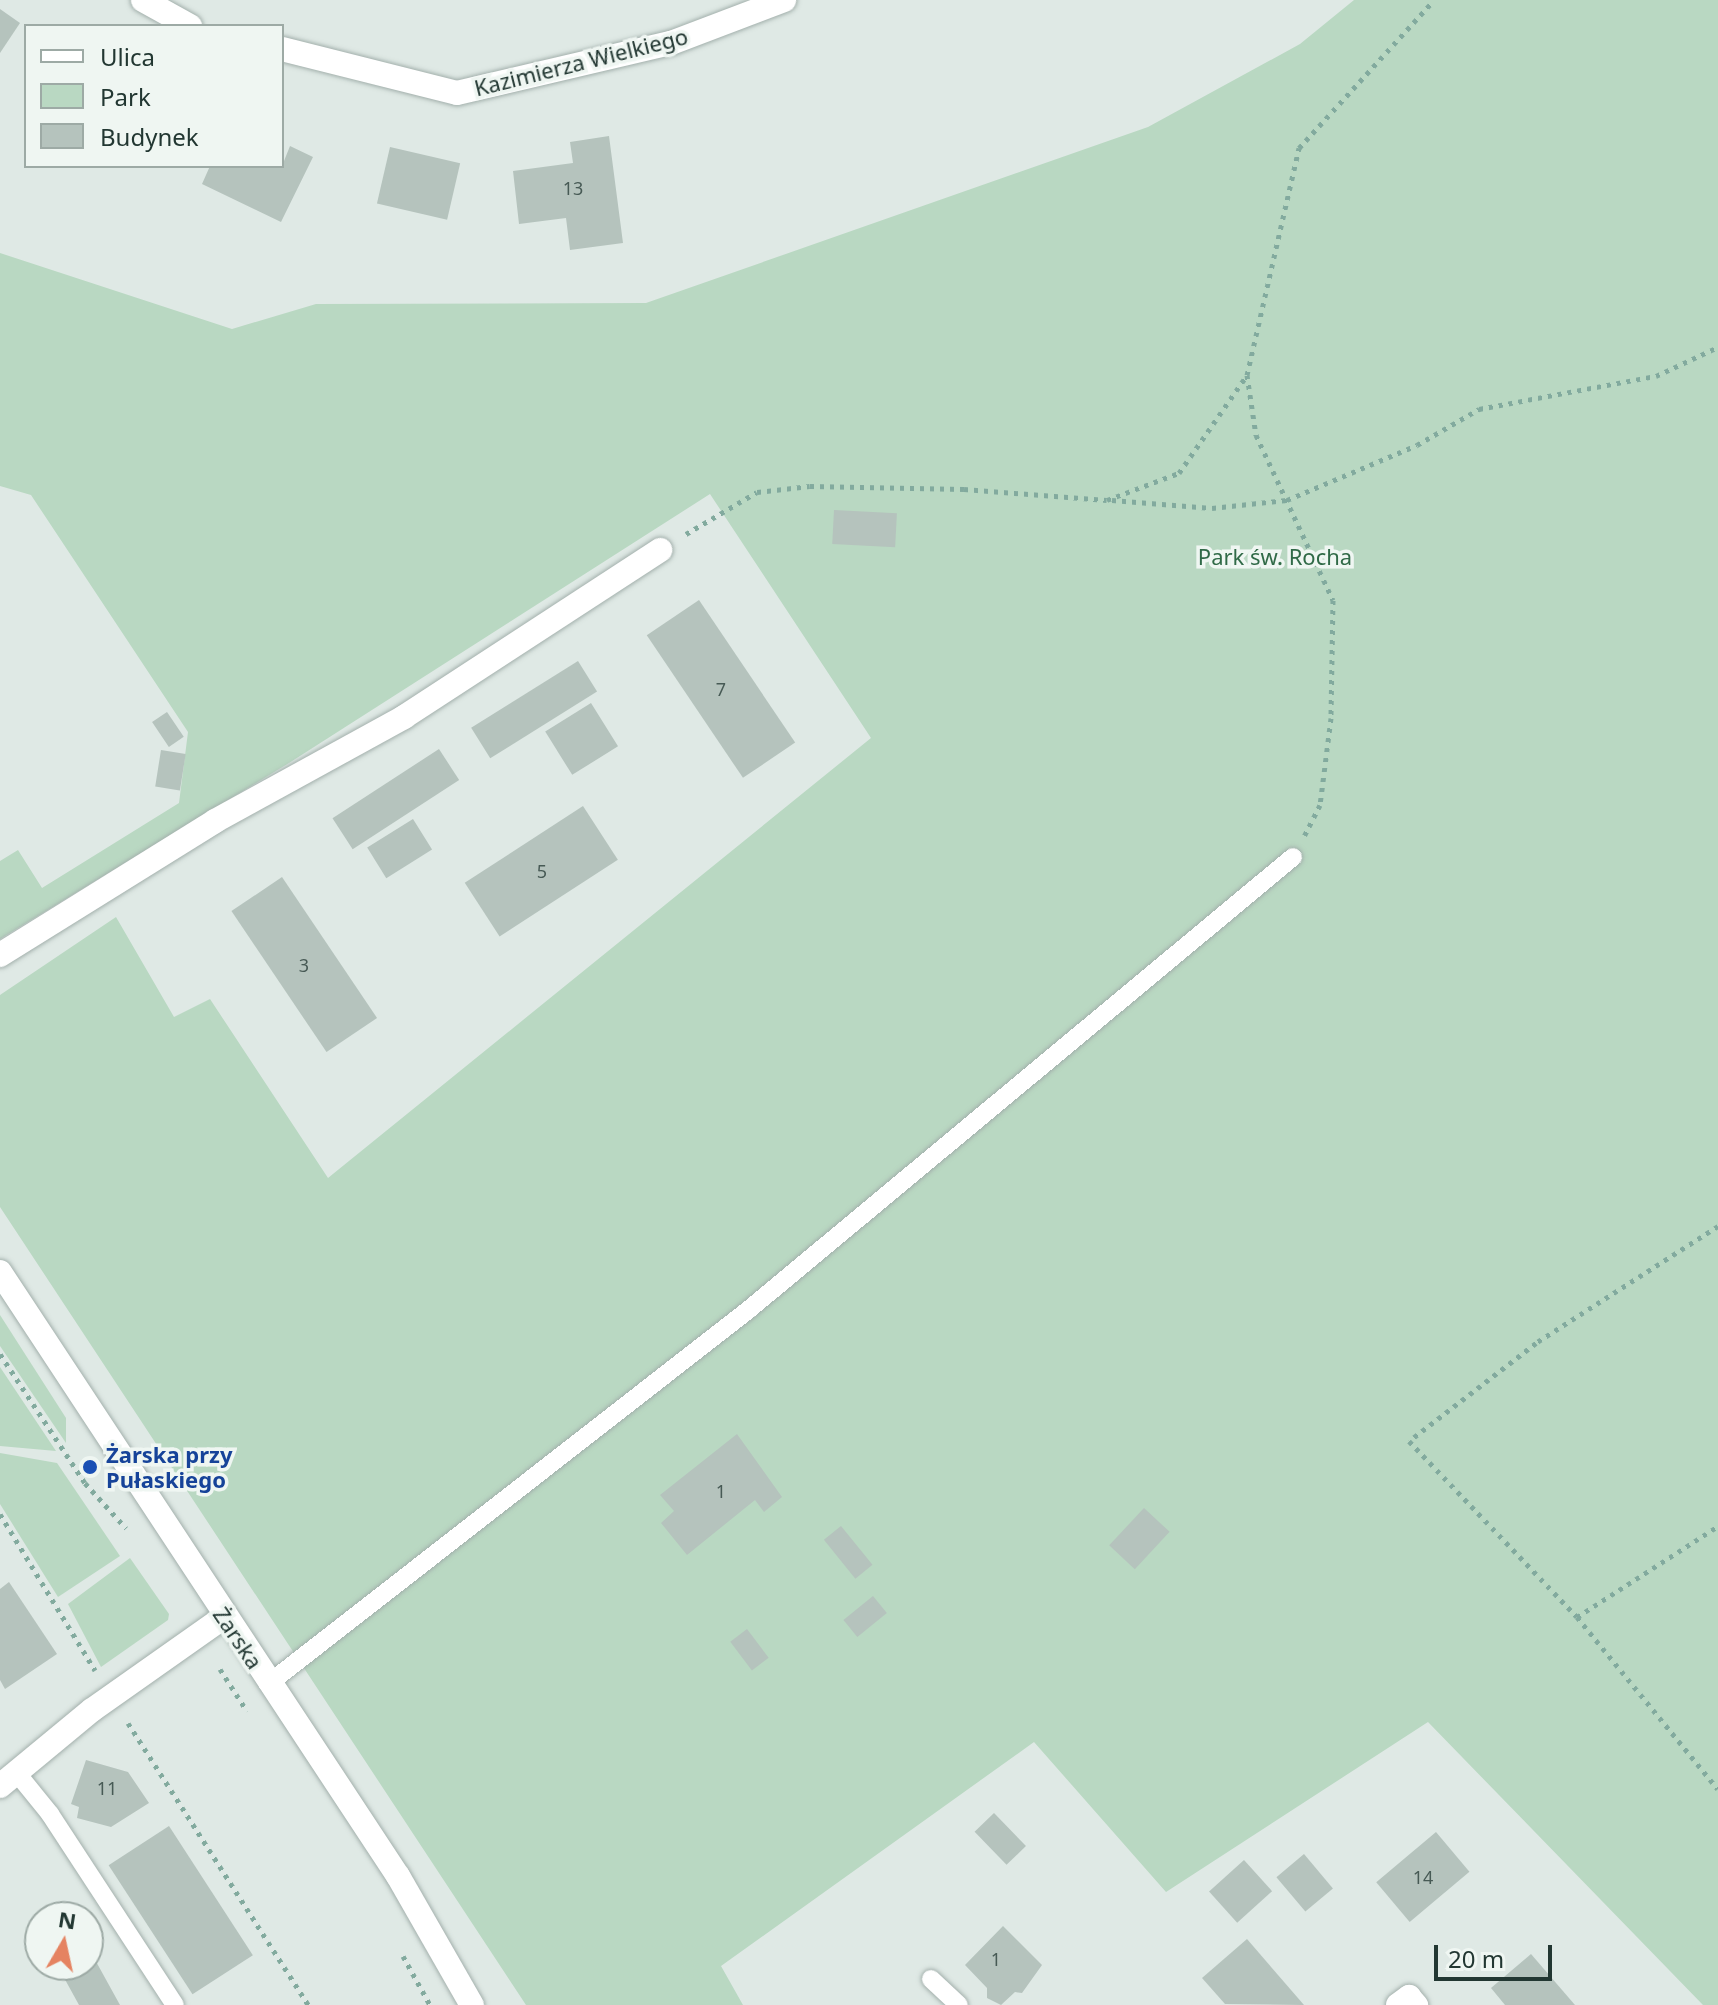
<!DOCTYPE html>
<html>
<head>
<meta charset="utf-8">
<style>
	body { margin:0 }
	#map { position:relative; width:1718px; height:2005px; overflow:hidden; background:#dfe9e5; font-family:"Noto Sans",sans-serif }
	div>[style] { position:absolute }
	.green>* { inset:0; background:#b9d8c2 }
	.building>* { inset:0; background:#b5c3bd; transform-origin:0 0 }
	.path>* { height:5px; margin-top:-2.5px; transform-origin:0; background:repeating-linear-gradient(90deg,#82aa9e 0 4px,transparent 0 10px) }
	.roads { filter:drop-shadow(0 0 2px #a3b0ac) drop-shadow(0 0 2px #a3b0ac) }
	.service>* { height:18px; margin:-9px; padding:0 9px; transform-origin:9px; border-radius:9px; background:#fff }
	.minor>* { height:24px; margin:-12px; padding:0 12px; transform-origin:12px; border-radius:12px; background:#fff }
	.tertiary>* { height:24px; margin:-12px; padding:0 12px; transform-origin:12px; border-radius:12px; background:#fff }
	.dots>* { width:22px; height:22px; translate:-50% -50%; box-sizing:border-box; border:4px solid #eff6f2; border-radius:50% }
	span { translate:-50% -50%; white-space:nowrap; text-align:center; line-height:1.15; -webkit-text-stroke:7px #eff6f2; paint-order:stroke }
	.number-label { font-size:18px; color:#475a55 }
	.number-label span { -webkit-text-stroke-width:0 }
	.street-label { font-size:22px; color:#223732 }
	.park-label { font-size:22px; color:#306a47 }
	.transit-label { font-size:22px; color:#164399; font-weight:700 }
	.left { translate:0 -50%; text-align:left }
	.legend { position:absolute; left:24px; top:24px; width:260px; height:144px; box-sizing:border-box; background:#eff6f2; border:2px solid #9daaa5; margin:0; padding:10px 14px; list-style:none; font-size:24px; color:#223732 }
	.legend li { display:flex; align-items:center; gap:16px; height:40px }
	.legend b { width:40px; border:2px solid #9daaa5 }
	.north { position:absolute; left:24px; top:1901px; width:80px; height:80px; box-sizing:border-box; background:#eff6f2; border:2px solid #9daaa5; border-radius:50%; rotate:9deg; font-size:22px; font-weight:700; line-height:32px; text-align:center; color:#223732 }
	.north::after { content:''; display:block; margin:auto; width:28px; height:36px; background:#e58361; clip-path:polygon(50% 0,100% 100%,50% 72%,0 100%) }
	.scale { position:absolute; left:1434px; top:1945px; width:118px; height:36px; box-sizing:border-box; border:4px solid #223732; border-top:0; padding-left:10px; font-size:24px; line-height:28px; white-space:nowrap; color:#223732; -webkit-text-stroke:6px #eff6f2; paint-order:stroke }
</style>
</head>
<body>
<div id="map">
	<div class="green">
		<div style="clip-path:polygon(1354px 0,1718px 0,1718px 2005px,1703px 2005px,1428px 1722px,1166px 1892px,1034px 1742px,721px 1966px,743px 2005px,526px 2005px,0 1207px,0 995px,116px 917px,174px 1017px,210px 999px,328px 1178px,871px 738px,710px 494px,289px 763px,0 939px,0 861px,18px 850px,42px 888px,179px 803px,188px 732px,31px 495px,0 486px,0 253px,232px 329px,316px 304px,646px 303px,1148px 127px,1300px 44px)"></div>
		<div style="clip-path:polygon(0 1315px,66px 1418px,66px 1443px,0 1346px)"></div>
		<div style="clip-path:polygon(0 1367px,56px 1451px,0 1446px)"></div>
		<div style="clip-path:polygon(0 1453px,57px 1463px,120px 1556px,58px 1597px,0 1504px)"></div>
		<div style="clip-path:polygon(130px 1558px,169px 1614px,168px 1620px,101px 1667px,68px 1604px)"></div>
	</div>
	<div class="building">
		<div style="clip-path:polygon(0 9px,20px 23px,0 53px)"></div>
		<div style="clip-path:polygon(609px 136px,623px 243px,570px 250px,566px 218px,519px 224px,513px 171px,573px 163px,570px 142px)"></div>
		<div style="clip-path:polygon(290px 146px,313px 157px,281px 222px,202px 184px,210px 166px,282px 166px)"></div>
		<div style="left:390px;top:147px;width:72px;height:58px;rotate:13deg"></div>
		<div style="left:834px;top:510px;width:63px;height:34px;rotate:3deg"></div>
		<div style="left:699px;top:600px;width:172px;height:63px;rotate:56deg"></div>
		<div style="left:578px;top:661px;width:36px;height:126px;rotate:58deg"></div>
		<div style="left:591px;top:703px;width:51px;height:54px;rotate:58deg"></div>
		<div style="left:167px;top:712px;width:30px;height:18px;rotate:56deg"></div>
		<div style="left:439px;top:749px;width:37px;height:127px;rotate:57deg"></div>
		<div style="left:161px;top:750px;width:25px;height:37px;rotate:9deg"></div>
		<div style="left:583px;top:806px;width:64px;height:141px;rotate:57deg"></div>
		<div style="left:413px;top:819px;width:36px;height:54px;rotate:58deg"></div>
		<div style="left:282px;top:877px;width:170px;height:61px;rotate:56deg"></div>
		<div style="clip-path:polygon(737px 1434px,782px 1497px,764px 1512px,755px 1500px,687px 1555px,661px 1523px,674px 1511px,660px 1495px)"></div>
		<div style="left:1144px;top:1508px;width:35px;height:51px;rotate:43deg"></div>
		<div style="left:841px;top:1526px;width:50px;height:22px;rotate:51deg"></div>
		<div style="clip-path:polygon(9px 1582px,57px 1654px,5px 1689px,0 1680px,0 1589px)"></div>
		<div style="left:873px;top:1596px;width:22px;height:38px;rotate:51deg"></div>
		<div style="left:747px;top:1629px;width:36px;height:21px;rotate:53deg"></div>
		<div style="clip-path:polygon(86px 1760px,128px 1772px,149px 1803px,111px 1827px,77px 1818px,79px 1807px,71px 1804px)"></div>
		<div style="left:994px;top:1813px;width:46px;height:27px;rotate:46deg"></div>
		<div style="left:169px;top:1826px;width:154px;height:72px;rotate:57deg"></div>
		<div style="left:1436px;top:1832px;width:52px;height:78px;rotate:50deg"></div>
		<div style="left:1304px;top:1854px;width:45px;height:36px;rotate:50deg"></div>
		<div style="left:1244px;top:1860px;width:42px;height:47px;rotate:48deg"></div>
		<div style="clip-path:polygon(1003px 1926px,1042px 1965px,1022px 1993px,1015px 1992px,1001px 2005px,987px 1998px,987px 1988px,965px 1965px)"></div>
		<div style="clip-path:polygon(1247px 1939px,1304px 2005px,1225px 2004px,1202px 1978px)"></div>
		<div style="clip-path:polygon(88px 1947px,120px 2005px,79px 2005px,57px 1965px,88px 1965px)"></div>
		<div style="clip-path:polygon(1531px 1954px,1575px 2005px,1505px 2005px,1491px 1988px)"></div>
	</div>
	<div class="path">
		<div style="left:1247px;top:375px;width:61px;rotate:81.5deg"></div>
		<div style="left:1256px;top:435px;width:182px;rotate:65deg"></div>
		<div style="left:1333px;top:600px;width:118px;rotate:91deg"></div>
		<div style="left:1331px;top:718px;width:88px;rotate:97.2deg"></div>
		<div style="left:1320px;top:805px;width:34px;rotate:117deg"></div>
		<div style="left:1112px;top:500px;width:100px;rotate:4.6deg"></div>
		<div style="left:1212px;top:508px;width:75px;rotate:-6.1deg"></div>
		<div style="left:1287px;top:500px;width:141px;rotate:-22.9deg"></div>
		<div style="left:1417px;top:445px;width:72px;rotate:-30.1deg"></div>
		<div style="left:1479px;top:409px;width:180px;rotate:-10.6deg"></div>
		<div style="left:1656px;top:376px;width:68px;rotate:-25.1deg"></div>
		<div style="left:686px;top:534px;width:82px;rotate:-30.6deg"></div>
		<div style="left:757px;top:492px;width:53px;rotate:-6.5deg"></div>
		<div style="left:810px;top:486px;width:154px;rotate:1.1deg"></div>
		<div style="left:964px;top:489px;width:143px;rotate:4.4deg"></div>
		<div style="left:1107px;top:500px;width:77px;rotate:-20.6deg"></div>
		<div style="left:1179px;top:473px;width:119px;rotate:-55.2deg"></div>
		<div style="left:1247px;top:375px;width:233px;rotate:-77.1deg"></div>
		<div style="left:1299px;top:148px;width:200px;rotate:-47.6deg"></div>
		<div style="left:1718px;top:1226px;width:216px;rotate:147.3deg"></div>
		<div style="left:1536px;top:1343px;width:160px;rotate:142.3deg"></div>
		<div style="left:1409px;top:1441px;width:243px;rotate:46.3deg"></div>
		<div style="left:1577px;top:1617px;width:222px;rotate:50.7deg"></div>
		<div style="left:0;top:1354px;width:154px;rotate:56.6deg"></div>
		<div style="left:85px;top:1483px;width:61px;rotate:47.7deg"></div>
		<div style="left:0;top:1514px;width:183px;rotate:58.7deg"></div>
		<div style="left:1577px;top:1617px;width:168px;rotate:-32.8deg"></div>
		<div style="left:220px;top:1669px;width:50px;rotate:57.3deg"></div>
		<div style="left:128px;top:1723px;width:335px;rotate:57.4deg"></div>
		<div style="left:403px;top:1956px;width:56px;rotate:61.1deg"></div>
	</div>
	<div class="roads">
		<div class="service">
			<div style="left:268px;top:1684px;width:607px;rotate:-37.91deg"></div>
			<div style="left:747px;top:1311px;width:710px;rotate:-39.74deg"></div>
			<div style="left:16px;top:1772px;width:54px;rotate:51deg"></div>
			<div style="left:50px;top:1814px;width:228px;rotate:56.8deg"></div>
			<div style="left:931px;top:1979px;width:38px;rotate:43deg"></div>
		</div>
		<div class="minor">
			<div style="left:143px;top:0;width:54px;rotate:29deg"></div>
			<div style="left:282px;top:49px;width:180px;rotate:14.1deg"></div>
			<div style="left:457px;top:93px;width:220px;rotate:-13.2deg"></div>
			<div style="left:671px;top:43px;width:121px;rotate:-20.8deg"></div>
			<div style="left:0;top:955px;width:253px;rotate:-31.9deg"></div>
			<div style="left:215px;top:821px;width:216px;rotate:-28.8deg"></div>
			<div style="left:404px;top:717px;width:306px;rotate:-33.1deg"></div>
			<div style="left:0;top:1786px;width:119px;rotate:-39.6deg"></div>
			<div style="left:92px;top:1710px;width:161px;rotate:-35.2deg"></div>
			<div style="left:1398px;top:2005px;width:14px;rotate:-36deg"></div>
			<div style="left:1409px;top:1997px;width:11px;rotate:49deg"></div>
		</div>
		<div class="tertiary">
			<div style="left:0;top:1272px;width:723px;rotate:56.62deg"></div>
			<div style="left:398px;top:1876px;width:149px;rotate:60.2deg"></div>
		</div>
	</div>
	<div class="dots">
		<div style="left:90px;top:1467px;background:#1a4fb4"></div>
	</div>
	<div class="number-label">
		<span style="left:573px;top:188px">13</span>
		<span style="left:721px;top:689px">7</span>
		<span style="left:542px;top:871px">5</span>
		<span style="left:304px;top:965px">3</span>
		<span style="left:721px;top:1491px">1</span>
		<span style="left:107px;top:1788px">11</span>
		<span style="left:1423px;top:1877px">14</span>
		<span style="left:996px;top:1959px">1</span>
	</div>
	<div class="street-label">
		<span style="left:581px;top:62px;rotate:-14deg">Kazimierza Wielkiego</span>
		<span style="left:238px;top:1638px;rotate:56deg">Żarska</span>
	</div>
	<div class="park-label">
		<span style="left:1275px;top:557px">Park św. Rocha</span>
	</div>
	<div class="transit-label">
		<span class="left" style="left:106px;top:1467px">Żarska przy<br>Pułaskiego</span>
	</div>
	<ul class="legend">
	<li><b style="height:10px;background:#fff"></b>Ulica</li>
	<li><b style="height:22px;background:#b9d8c2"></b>Park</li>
	<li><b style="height:22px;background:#b5c3bd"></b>Budynek</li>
	</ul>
	<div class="north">N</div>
	<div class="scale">20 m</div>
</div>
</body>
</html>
